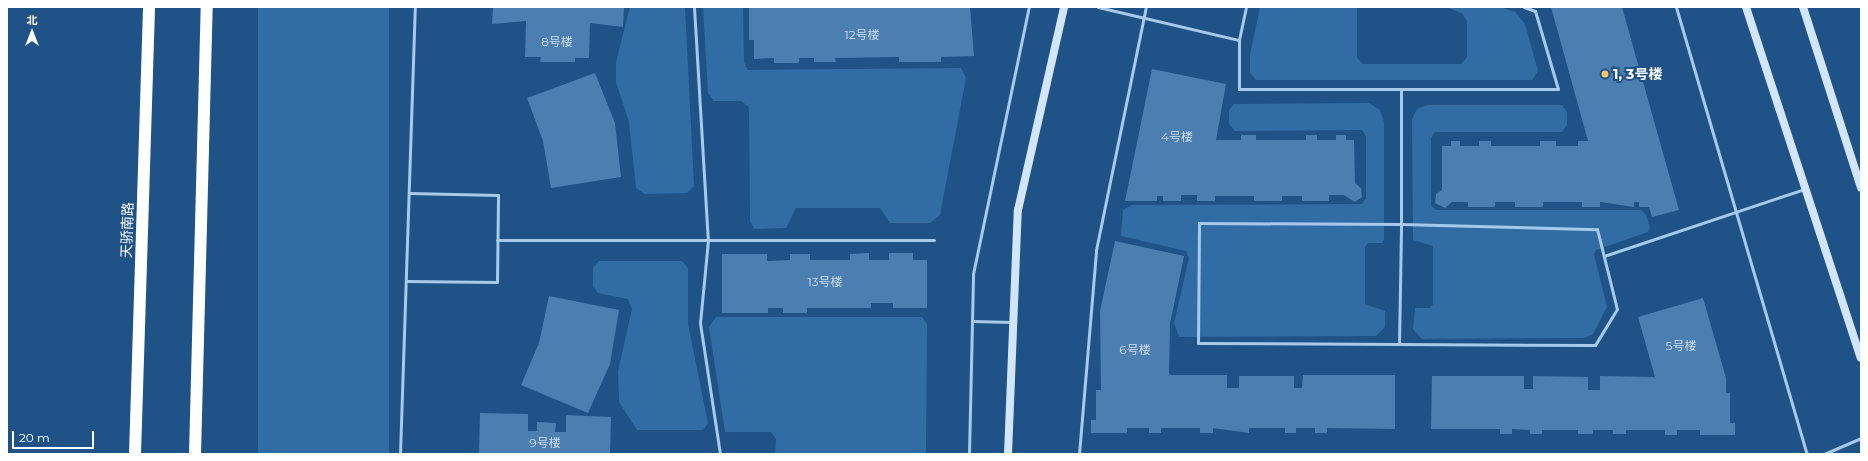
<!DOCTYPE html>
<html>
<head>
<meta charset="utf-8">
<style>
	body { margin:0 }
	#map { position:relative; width:1868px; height:461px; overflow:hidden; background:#1f5287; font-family:Montserrat,"Noto Sans SC",sans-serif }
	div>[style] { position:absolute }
	.green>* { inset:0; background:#326ca4; transform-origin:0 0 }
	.building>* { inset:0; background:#4b7eb1 }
	.lane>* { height:3px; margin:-1.5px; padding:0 1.5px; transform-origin:1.5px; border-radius:1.5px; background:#a8caea }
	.secondary>* { height:8px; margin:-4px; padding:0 4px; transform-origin:4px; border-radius:4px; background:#d3e5f8 }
	.highway>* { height:12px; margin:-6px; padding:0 6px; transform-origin:6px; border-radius:6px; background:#fff }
	.dots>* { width:11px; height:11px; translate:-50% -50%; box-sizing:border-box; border:2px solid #1f5287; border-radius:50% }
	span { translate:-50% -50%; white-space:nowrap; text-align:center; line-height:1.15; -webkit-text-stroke:4px #1f5287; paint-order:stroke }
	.number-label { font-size:12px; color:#d2dfec }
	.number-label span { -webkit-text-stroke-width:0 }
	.poi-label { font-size:14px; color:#fff; font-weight:700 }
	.left { translate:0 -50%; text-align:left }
	.street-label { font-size:14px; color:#fff }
	.frame { position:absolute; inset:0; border:8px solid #fff; pointer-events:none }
	.north { position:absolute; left:12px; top:12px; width:40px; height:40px; -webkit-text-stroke:3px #1f5287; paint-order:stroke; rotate:0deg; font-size:11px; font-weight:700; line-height:16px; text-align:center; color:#fff }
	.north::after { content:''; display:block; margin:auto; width:14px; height:18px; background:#fff; clip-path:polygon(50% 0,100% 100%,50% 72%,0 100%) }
	.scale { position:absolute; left:12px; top:431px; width:82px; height:18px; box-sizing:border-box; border:2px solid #fff; border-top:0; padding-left:5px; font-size:12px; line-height:14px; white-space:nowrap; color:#fff; -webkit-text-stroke:3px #1f5287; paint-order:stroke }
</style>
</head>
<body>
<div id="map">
	<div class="green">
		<div style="left:258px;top:7px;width:131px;height:447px"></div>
		<div style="clip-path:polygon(630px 7px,685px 7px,694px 186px,687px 193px,645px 194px,636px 188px,629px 122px,616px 82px,616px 62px)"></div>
		<div style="clip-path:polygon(703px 7px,743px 7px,744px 62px,748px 70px,961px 68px,966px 78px,940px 215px,930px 223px,890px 223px,880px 208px,796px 208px,786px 228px,754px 229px,750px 221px,749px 107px,741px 101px,714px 101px,708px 93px)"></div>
		<div style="clip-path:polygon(1260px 7px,1357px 7px,1357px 58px,1363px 64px,1461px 64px,1467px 57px,1467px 21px,1462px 13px,1446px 7px,1500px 7px,1515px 12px,1525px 24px,1538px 71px,1532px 80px,1256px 80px,1250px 73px,1250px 55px)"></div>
		<div style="clip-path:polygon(1369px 103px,1380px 110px,1384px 122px,1384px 239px,1382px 243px,1368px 243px,1365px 247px,1365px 304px,1385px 311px,1385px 327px,1376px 336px,1179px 337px,1174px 323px,1189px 258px,1186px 251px,1121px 236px,1123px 210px,1132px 205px,1362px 204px,1366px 198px,1366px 136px,1362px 130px,1235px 131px,1229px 124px,1229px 110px,1234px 104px)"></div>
		<div style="clip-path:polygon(1427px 105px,1562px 105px,1567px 112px,1567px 125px,1562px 132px,1435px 132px,1431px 138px,1431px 205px,1436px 210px,1641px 210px,1646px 215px,1650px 227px,1648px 232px,1596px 250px,1594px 255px,1607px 307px,1593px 334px,1584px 338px,1422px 339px,1413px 329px,1415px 308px,1430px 308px,1433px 304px,1433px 246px,1413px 240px,1412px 119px,1417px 109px)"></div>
		<div style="clip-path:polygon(599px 261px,682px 261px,688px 268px,688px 324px,708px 423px,703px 430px,637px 430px,619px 402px,618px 371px,632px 309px,628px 299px,598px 293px,593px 286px,593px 268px)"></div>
		<div style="clip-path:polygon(716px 317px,922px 317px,927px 324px,926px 454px,775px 454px,776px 439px,771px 432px,725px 432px,709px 327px)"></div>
	</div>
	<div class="building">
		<div style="clip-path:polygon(493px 7px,624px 7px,623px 27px,590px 23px,589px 58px,575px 58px,575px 62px,540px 62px,541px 57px,525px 57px,526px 21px,492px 24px)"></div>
		<div style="clip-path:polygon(749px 7px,970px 7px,974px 56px,941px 57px,941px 62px,899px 62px,899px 57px,835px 58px,836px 62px,814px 62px,814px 58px,799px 58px,799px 63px,774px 63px,774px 58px,754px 59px,754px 40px,749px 40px)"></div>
		<div style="clip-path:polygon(1551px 7px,1622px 7px,1679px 210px,1652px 217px,1649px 207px,1639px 207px,1639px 202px,1634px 202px,1634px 207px,1600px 202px,1600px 207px,1582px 207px,1582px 202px,1543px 202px,1543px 207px,1515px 207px,1515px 202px,1495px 202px,1495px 207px,1468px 207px,1468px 202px,1452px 202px,1445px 208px,1435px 203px,1436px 194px,1442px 190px,1442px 146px,1451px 146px,1451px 141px,1460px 141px,1460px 146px,1479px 146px,1479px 141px,1491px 141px,1491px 146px,1540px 146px,1540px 141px,1556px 141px,1556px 146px,1578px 146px,1578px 141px,1588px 141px)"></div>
		<div style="clip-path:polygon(1152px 69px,1226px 84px,1216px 140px,1241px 140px,1241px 135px,1256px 135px,1256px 140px,1306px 140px,1306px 135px,1317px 135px,1317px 140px,1336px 140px,1336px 135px,1346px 135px,1346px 140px,1354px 140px,1355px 183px,1361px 188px,1362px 197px,1355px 202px,1344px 195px,1329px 195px,1329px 201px,1302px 201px,1302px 196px,1282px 196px,1282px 201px,1254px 201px,1254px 196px,1215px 196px,1215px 201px,1197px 201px,1197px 195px,1181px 195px,1181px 201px,1163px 201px,1163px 196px,1157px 196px,1157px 201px,1125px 201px)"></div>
		<div style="clip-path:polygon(595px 73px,615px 123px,621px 177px,551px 188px,543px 141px,527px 98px)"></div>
		<div style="clip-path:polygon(1115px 241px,1184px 256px,1170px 324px,1169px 375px,1227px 375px,1227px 388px,1239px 388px,1239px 376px,1294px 376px,1294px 388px,1302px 388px,1303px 375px,1395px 375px,1395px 429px,1327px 428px,1327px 433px,1315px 433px,1315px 428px,1296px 428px,1296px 433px,1285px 433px,1285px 428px,1249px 428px,1249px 433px,1213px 428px,1213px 433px,1200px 433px,1200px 428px,1161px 428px,1161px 433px,1149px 433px,1149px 428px,1127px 428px,1127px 433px,1091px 433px,1091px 420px,1096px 420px,1096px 390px,1101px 390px,1100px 311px)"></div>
		<div style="clip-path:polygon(869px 253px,869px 260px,889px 260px,889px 253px,913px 253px,913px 260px,927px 260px,927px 308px,893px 308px,893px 303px,871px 303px,871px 308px,807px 308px,807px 313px,783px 313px,783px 308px,768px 308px,768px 313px,722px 313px,722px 254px,767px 254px,767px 261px,790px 260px,790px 254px,810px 254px,810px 260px,850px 260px,850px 254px)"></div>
		<div style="clip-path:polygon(549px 296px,619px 310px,610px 364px,588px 413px,521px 385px,539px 343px)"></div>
		<div style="clip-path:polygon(1703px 298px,1726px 378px,1726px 393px,1730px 393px,1730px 423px,1735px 423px,1735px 435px,1700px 435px,1700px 430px,1677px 430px,1677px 435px,1665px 435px,1665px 430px,1626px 430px,1626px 434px,1613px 434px,1613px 430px,1593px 430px,1593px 434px,1578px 434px,1578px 430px,1542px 430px,1542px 434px,1530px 434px,1530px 430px,1512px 429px,1512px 434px,1500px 434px,1500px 429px,1431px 429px,1432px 376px,1524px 376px,1524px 389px,1533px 389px,1533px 376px,1588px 377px,1588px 390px,1600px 390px,1600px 376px,1655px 377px,1638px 317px)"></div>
		<div style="clip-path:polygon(480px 413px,528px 414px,528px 431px,537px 431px,537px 422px,556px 423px,555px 432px,566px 432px,566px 415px,611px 417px,610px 454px,479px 454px)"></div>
	</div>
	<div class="lane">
		<div style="left:694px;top:7px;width:233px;rotate:86.6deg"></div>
		<div style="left:708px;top:240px;width:83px;rotate:95.5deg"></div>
		<div style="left:700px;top:323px;width:133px;rotate:81.3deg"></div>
		<div style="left:1098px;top:7px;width:145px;rotate:13.2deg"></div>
		<div style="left:1246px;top:7px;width:34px;rotate:102deg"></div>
		<div style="left:1239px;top:40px;width:49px;rotate:90deg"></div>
		<div style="left:1239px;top:89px;width:319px"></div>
		<div style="left:1558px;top:89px;width:81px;rotate:-106.4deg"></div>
		<div style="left:1535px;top:11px;width:12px;rotate:-160deg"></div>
		<div style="left:1676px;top:7px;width:466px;rotate:73.7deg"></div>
		<div style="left:497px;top:240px;width:437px"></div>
		<div style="left:1604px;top:256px;width:211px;rotate:-18.5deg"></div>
		<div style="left:406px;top:281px;width:91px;rotate:0.6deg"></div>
		<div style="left:497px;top:282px;width:87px;rotate:-89.3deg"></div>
		<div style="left:498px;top:195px;width:89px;rotate:-178.7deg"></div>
		<div style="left:972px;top:321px;width:40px;rotate:1.4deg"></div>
		<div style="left:1399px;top:344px;width:120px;rotate:-89deg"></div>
		<div style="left:1401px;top:224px;width:196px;rotate:1.5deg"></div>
		<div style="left:1597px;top:229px;width:82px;rotate:76deg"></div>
		<div style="left:1617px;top:309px;width:42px;rotate:121.4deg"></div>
		<div style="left:1595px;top:345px;width:397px;rotate:-179.7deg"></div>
		<div style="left:1198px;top:343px;width:120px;rotate:-89.5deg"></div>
		<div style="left:1199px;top:223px;width:202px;rotate:0.3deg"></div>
		<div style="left:1401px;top:224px;width:134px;rotate:-90deg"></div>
		<div style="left:400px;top:454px;width:447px;rotate:-88.1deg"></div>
		<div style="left:969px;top:454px;width:180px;rotate:-88.7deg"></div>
		<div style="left:973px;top:274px;width:273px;rotate:-78.2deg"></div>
		<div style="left:1079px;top:454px;width:205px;rotate:-85.2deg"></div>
		<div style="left:1096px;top:250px;width:248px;rotate:-78.4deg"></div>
		<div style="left:1824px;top:454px;width:40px;rotate:-23.4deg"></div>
	</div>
	<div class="secondary">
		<div style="left:1746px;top:7px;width:369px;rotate:71.9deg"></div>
		<div style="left:1803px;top:7px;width:190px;rotate:72.2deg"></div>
		<div style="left:1008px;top:454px;width:244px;rotate:-87.7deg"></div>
		<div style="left:1018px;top:210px;width:208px;rotate:-77.2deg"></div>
	</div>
	<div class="highway">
		<div style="left:135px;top:454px;width:447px;rotate:-88.2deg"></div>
		<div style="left:195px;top:454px;width:447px;rotate:-88.5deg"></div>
	</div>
	<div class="dots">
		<div style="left:1605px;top:74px;background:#f9c767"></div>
	</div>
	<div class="number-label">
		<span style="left:862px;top:35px">12号楼</span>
		<span style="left:557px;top:42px">8号楼</span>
		<span style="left:1177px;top:137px">4号楼</span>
		<span style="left:825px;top:282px">13号楼</span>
		<span style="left:1681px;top:346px">5号楼</span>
		<span style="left:1135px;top:350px">6号楼</span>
		<span style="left:545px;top:443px">9号楼</span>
	</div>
	<div class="poi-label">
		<span class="left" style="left:1613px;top:74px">1, 3号楼</span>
	</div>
	<div class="street-label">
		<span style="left:127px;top:230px;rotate:-88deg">天骄南路</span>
	</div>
	<div class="frame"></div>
	<div class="north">北</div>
	<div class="scale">20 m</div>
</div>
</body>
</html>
